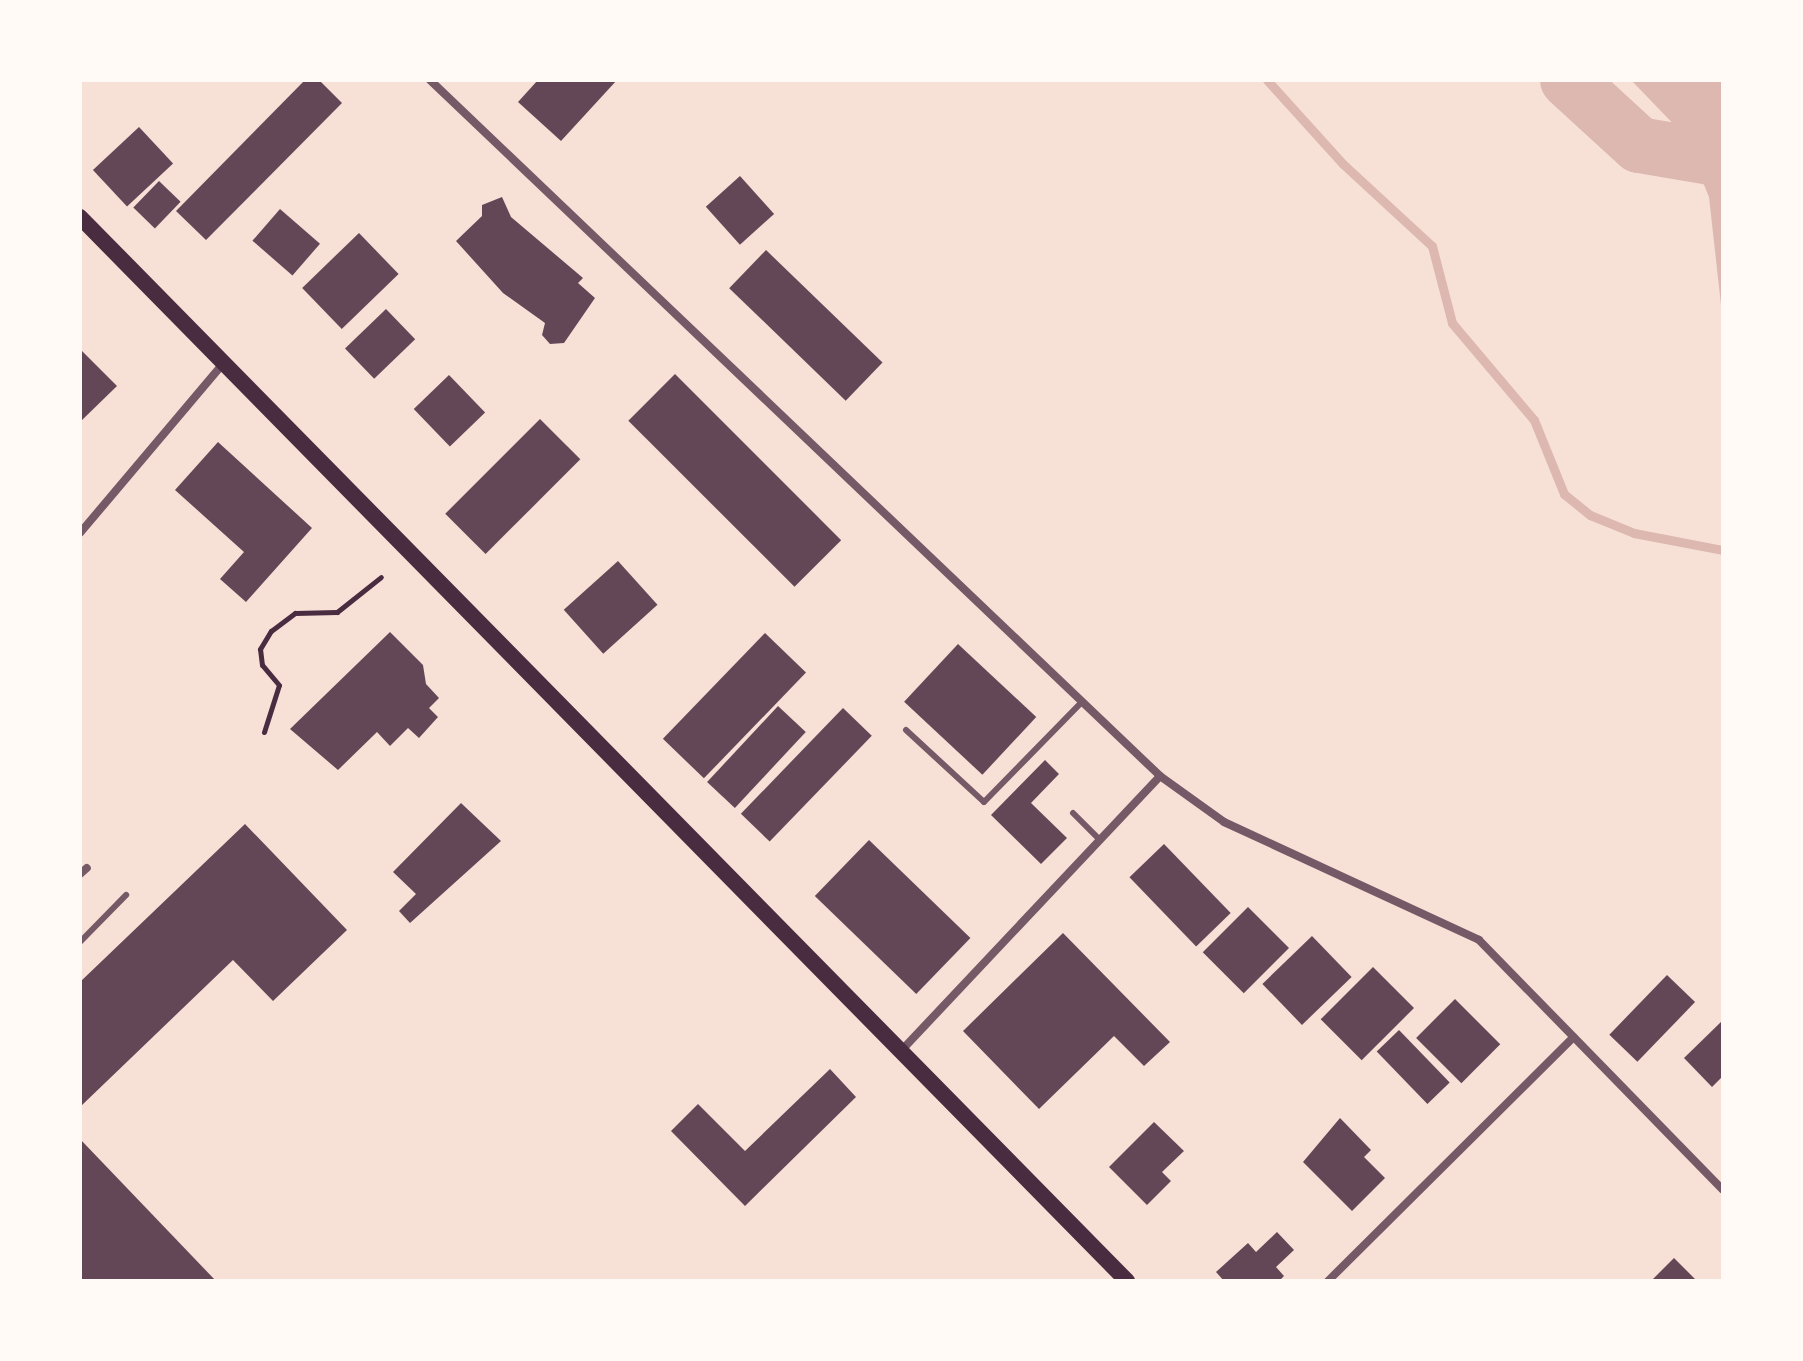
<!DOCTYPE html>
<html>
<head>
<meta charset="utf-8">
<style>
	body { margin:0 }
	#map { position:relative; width:1803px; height:1361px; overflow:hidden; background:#f7e1d7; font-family:"DM Sans",sans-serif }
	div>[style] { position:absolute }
	.water>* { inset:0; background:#dcb8b0 }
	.stream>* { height:9px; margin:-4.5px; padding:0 4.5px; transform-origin:4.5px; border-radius:4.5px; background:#dcb8b0 }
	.river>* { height:56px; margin:-28px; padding:0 28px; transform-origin:28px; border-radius:28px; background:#dcb8b0 }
	.building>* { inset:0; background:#644757; transform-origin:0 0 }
	.path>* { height:5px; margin:-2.5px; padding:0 2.5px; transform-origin:2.5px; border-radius:2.5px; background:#4a2c40 }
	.service>* { height:6px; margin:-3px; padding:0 3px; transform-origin:3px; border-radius:3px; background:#755966 }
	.minor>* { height:8px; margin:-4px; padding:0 4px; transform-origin:4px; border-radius:4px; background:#755966 }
	.secondary>* { height:16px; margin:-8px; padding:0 8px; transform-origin:8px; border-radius:8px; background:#4a2c40 }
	span { translate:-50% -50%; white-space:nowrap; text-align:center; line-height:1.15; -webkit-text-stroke:6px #fffaf5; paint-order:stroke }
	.frame { position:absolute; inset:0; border:82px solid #fffaf5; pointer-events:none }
</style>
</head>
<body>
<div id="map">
	<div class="water">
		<div style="clip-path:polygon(1631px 80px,1723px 80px,1723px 323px,1709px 197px,1683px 134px)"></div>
	</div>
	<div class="stream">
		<div style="left:1267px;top:80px;width:113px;rotate:47.9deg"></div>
		<div style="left:1343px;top:164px;width:121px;rotate:42.7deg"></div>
		<div style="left:1432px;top:246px;width:80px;rotate:75.4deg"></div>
		<div style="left:1452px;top:323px;width:127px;rotate:49.8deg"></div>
		<div style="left:1534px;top:420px;width:80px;rotate:67.9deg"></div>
		<div style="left:1564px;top:494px;width:33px;rotate:39deg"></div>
		<div style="left:1590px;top:515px;width:48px;rotate:22.2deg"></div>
		<div style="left:1634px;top:533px;width:91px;rotate:10.8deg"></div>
	</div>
	<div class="river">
		<div style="left:1568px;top:80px;width:96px;rotate:42.5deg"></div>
		<div style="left:1639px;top:145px;width:85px;rotate:9.5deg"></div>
	</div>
	<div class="building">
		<div style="clip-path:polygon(305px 80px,319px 80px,342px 103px,206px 240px,176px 211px)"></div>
		<div style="clip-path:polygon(538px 80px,617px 80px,561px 141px,518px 102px)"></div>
		<div style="left:139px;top:127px;width:50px;height:63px;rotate:47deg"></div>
		<div style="left:740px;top:176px;width:51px;height:46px;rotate:48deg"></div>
		<div style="left:159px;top:181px;width:30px;height:37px;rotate:44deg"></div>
		<div style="clip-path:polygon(502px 197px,511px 217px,583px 278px,578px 283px,595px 298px,564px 343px,550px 344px,542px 335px,545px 323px,503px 293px,456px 241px,482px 216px,482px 205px)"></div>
		<div style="left:280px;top:209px;width:53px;height:42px;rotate:41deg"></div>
		<div style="left:359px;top:233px;width:57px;height:79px;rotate:46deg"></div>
		<div style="left:766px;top:250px;width:162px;height:53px;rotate:44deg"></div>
		<div style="left:386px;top:309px;width:42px;height:57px;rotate:46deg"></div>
		<div style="clip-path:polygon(80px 349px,117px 386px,80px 422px)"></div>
		<div style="left:675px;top:374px;width:235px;height:66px;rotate:45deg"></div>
		<div style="left:449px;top:375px;width:52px;height:49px;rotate:46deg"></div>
		<div style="left:540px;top:419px;width:57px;height:134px;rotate:45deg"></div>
		<div style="clip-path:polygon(218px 442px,312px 528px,246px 602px,220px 579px,244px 552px,175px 490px)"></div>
		<div style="left:618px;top:561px;width:59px;height:73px;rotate:48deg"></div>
		<div style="clip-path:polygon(390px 632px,423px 665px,426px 684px,439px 698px,429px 708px,438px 717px,419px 738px,408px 728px,390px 746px,377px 732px,338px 770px,290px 729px)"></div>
		<div style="left:765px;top:633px;width:57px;height:147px;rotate:44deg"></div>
		<div style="left:958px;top:644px;width:107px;height:79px;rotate:43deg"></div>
		<div style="left:778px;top:706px;width:38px;height:104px;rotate:43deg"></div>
		<div style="left:843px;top:708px;width:40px;height:147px;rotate:44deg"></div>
		<div style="clip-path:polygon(1045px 760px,1059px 774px,1031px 803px,1067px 838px,1041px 864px,991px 815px)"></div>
		<div style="clip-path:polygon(461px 803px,501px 841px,410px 923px,399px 911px,416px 894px,393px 872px)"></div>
		<div style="clip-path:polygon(245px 824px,347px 930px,273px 1001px,233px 960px,80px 1107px,80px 982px)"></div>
		<div style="left:869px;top:840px;width:141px;height:78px;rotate:44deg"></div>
		<div style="left:1164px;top:844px;width:96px;height:48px;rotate:46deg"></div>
		<div style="left:1248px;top:907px;width:58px;height:64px;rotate:45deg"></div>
		<div style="clip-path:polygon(1063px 933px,1170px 1042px,1144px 1066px,1114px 1036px,1039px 1109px,963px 1031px)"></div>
		<div style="left:1312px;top:936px;width:57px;height:69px;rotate:46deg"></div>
		<div style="left:1373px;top:967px;width:58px;height:74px;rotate:45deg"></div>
		<div style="left:1667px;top:975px;width:39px;height:83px;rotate:44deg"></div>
		<div style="left:1455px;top:999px;width:64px;height:55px;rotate:45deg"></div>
		<div style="clip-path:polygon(1723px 1020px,1723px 1076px,1712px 1087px,1684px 1058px)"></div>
		<div style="left:1399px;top:1030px;width:73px;height:31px;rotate:46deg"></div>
		<div style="clip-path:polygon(830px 1069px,856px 1097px,745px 1206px,671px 1131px,698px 1104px,745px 1151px)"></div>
		<div style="clip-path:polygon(1340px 1118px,1371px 1150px,1364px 1157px,1385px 1178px,1352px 1211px,1303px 1162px)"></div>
		<div style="clip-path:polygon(1154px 1122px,1184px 1151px,1162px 1172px,1171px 1181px,1147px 1205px,1109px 1167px)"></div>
		<div style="clip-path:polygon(80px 1139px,216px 1281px,80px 1281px)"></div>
		<div style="clip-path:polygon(1277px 1232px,1294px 1250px,1276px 1267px,1284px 1276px,1279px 1281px,1224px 1281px,1216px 1272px,1248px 1243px,1256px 1252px)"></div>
		<div style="clip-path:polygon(1674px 1258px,1697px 1281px,1651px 1281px)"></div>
	</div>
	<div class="path">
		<div style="left:264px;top:732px;width:49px;rotate:-72.3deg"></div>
		<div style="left:279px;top:685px;width:26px;rotate:-130deg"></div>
		<div style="left:262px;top:665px;width:16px;rotate:-97deg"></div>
		<div style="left:260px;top:649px;width:21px;rotate:-59deg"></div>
		<div style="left:271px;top:631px;width:30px;rotate:-37deg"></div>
		<div style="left:295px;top:613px;width:42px;rotate:-1.4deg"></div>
		<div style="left:337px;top:612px;width:56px;rotate:-38.5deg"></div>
	</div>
	<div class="service">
		<div style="left:906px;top:730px;width:106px;rotate:42.7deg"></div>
		<div style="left:984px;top:802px;width:140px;rotate:-45.6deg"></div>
		<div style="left:1073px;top:813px;width:38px;rotate:45deg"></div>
		<div style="left:80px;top:942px;width:66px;rotate:-45.6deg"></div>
	</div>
	<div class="minor">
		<div style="left:430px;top:80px;width:1009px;rotate:43.63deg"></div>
		<div style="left:1160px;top:776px;width:79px;rotate:35.7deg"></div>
		<div style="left:1224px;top:822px;width:281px;rotate:24.8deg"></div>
		<div style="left:1479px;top:940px;width:349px;rotate:45.7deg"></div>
		<div style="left:80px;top:533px;width:221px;rotate:-49.8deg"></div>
		<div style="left:80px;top:874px;width:9px;rotate:-41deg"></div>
		<div style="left:900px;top:1052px;width:379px;rotate:-46.7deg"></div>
		<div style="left:1328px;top:1281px;width:346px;rotate:-44.8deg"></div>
	</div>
	<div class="secondary">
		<div style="left:80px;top:217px;width:1493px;rotate:45.46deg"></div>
	</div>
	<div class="frame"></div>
</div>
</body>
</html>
